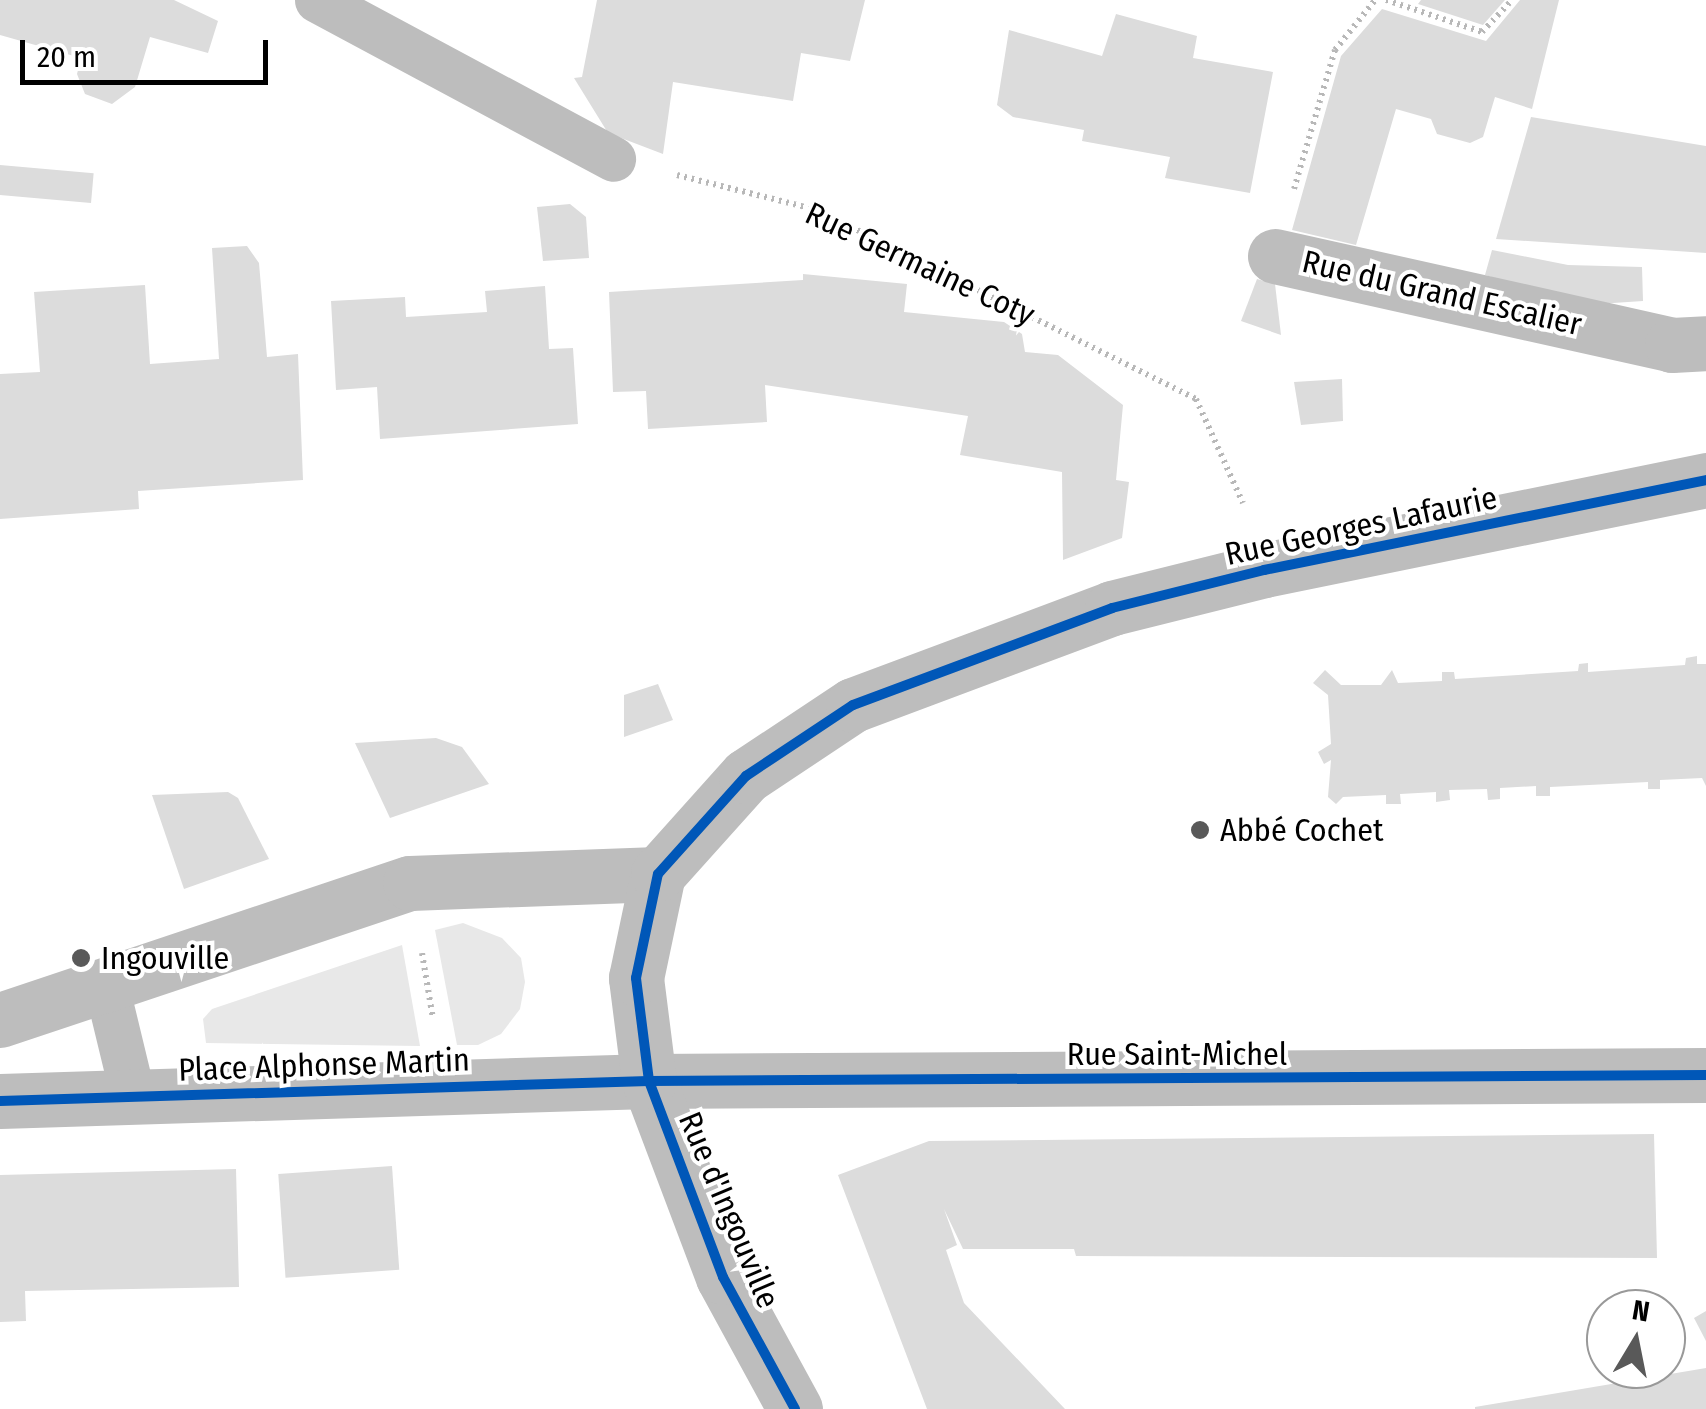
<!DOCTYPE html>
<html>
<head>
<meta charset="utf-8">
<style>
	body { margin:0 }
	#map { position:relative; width:1706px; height:1409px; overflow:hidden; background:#fff; font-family:"Fira Sans Condensed",sans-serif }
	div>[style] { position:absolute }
	.green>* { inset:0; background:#e8e8e8 }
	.building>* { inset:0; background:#dcdcdc; transform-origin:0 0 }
	.path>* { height:6px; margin-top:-3px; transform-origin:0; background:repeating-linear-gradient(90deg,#b8b8b8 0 2.5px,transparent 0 7.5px) }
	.service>* { height:45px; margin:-22.5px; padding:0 22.5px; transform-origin:22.5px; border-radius:22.5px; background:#bdbdbd }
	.minor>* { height:55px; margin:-27.5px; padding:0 27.5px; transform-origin:27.5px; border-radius:27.5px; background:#bdbdbd }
	.tertiary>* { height:55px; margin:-27.5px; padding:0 27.5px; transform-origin:27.5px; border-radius:27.5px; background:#bdbdbd }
	.cycleway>* { height:10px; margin:-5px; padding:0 5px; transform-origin:5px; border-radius:5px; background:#0057b8 }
	.dots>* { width:28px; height:28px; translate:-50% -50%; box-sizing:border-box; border:5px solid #fff; border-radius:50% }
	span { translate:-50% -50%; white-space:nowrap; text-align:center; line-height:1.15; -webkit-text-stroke:8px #fff; paint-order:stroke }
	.street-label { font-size:32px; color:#000 }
	.poi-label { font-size:32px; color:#000 }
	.left { translate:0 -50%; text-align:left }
	.north { position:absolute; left:1586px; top:1289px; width:100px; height:100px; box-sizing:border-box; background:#fff; border:2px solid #999; border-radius:50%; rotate:10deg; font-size:28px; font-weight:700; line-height:40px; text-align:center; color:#000 }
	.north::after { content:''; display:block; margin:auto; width:35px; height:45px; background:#595959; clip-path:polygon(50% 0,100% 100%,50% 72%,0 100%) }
	.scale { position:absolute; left:20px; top:40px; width:248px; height:45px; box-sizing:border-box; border:5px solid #000; border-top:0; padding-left:12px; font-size:30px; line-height:35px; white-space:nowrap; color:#000; -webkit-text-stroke:8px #fff; paint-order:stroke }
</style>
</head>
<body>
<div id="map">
	<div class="green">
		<div style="clip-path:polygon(463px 923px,502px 938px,521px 958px,525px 982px,520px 1009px,501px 1034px,478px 1045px,457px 1045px,435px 930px)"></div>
		<div style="clip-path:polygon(402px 945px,420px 1046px,206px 1043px,203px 1019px,212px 1009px)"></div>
	</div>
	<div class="building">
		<div style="clip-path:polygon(0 0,174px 0,218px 21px,208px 53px,150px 37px,135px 87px,112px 104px,85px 94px,77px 74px,81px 58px,0 35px)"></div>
		<div style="clip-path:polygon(597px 0,865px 0,850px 61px,801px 53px,793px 101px,673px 82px,663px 154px,608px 133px,574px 78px,582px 77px)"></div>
		<div style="clip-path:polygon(1421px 0,1505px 0,1483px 25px,1418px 4px)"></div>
		<div style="clip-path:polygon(1520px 0,1559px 0,1532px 109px,1495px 97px,1483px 137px,1470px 143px,1437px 134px,1431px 119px,1396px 109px,1356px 245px,1292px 230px,1341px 56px,1382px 9px,1486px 41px)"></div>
		<div style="clip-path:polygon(1116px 14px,1197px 36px,1193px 58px,1273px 72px,1250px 193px,1165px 178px,1170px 157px,1082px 141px,1084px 130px,1013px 117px,997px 105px,1009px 30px,1102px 56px)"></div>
		<div style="clip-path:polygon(1531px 117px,1706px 146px,1706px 253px,1496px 239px)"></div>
		<div style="left:0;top:165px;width:94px;height:30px;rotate:5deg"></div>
		<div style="clip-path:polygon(570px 204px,586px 217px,589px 258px,543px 261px,537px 207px)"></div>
		<div style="clip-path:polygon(247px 246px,259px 263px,267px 357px,298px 354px,303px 480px,138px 491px,139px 509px,0 519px,0 374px,40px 372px,34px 292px,145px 285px,150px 364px,219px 359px,212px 248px)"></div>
		<div style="clip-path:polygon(1492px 250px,1568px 265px,1642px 267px,1643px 301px,1583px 305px,1485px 275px)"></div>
		<div style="clip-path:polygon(803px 274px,907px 284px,904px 312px,1004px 322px,1022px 334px,1025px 352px,1058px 355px,1123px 405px,1116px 480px,1129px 482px,1122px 538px,1063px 560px,1062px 472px,960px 455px,968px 416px,765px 385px,767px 422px,648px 429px,646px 391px,613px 392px,609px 292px,803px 280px)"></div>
		<div style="clip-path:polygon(1257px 279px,1275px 284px,1281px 335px,1241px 321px)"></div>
		<div style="clip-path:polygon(545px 286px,549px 349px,573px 348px,578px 424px,380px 439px,377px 387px,336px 390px,331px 301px,405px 297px,406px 317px,487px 312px,485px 291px)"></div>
		<div style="clip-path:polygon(1342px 379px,1343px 421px,1301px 425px,1294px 382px)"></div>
		<div style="clip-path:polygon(1697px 656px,1697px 664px,1706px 664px,1706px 786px,1702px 778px,1660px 780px,1660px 789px,1648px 789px,1648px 782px,1550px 787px,1550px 796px,1536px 796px,1536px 786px,1500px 788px,1500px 799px,1488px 800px,1487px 789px,1449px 790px,1450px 800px,1436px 802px,1436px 792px,1400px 794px,1401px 804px,1386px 804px,1386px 795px,1343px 797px,1336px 804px,1328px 797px,1331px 760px,1324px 764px,1318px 752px,1331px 744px,1328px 695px,1313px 683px,1325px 670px,1341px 685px,1381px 685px,1392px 670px,1398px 683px,1442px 681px,1442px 672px,1454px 672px,1455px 679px,1578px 671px,1579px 664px,1588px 663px,1588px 672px,1685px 665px,1686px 658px)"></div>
		<div style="clip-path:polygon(658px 684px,673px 720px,624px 737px,624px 695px)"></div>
		<div style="clip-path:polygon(436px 738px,462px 747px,489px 784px,390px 818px,355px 743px)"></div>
		<div style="clip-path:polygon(228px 792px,238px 798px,269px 859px,184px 889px,152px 795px)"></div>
		<div style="clip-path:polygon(1654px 1134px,1657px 1258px,1076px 1256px,1074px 1249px,963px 1249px,944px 1209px,957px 1245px,946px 1250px,964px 1303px,1065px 1409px,927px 1409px,838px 1175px,929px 1141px)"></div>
		<div style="left:392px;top:1166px;width:104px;height:114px;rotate:86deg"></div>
		<div style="clip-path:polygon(236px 1169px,239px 1287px,25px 1291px,26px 1321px,0 1322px,0 1175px)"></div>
		<div style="clip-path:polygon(1706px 1311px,1706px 1341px,1694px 1318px)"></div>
		<div style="clip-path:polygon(1706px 1368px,1706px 1409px,1475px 1409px,1475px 1407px)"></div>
	</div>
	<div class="path">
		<div style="left:1386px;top:0;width:101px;rotate:18.4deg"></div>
		<div style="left:1482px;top:32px;width:44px;rotate:-46.8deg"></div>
		<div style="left:677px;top:175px;width:144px;rotate:14deg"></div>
		<div style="left:817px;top:210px;width:424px;rotate:26.5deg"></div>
		<div style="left:1196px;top:399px;width:114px;rotate:65.7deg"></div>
		<div style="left:1294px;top:189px;width:145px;rotate:-73.6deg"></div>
		<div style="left:1335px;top:50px;width:64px;rotate:-51.3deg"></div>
		<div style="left:422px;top:953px;width:67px;rotate:80.5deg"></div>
	</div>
	<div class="service">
		<div style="left:317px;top:0;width:336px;rotate:28.2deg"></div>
		<div style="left:106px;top:985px;width:115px;rotate:76.4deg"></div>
	</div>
	<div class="minor">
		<div style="left:1275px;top:256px;width:407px;rotate:12.6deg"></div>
		<div style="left:1672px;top:345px;width:34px;rotate:-3deg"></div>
		<div style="left:0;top:1020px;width:432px;rotate:-18.5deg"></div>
		<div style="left:410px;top:883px;width:248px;rotate:-2.1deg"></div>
		<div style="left:0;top:1101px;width:649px;rotate:-1.77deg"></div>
		<div style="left:649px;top:1081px;width:1057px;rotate:-0.33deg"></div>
	</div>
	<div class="tertiary">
		<div style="left:795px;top:1409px;width:150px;rotate:-118.6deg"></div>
		<div style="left:723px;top:1277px;width:210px;rotate:-110.7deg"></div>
		<div style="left:649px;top:1081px;width:104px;rotate:-97.2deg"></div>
		<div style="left:636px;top:978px;width:106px;rotate:-78.1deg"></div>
		<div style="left:658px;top:874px;width:132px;rotate:-48.1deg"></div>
		<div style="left:746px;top:776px;width:128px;rotate:-33.6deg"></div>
		<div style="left:853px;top:705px;width:277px;rotate:-20.5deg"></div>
		<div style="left:1112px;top:608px;width:157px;rotate:-14deg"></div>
		<div style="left:1264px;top:570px;width:451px;rotate:-11.5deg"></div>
	</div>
	<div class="cycleway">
		<div style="left:0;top:1101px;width:649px;rotate:-1.77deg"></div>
		<div style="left:649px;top:1081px;width:1057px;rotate:-0.33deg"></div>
		<div style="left:795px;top:1409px;width:150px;rotate:-118.6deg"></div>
		<div style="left:723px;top:1277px;width:210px;rotate:-110.7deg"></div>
		<div style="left:649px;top:1081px;width:104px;rotate:-97.2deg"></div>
		<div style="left:636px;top:978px;width:106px;rotate:-78.1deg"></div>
		<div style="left:658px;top:874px;width:132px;rotate:-48.1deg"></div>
		<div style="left:746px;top:776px;width:128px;rotate:-33.6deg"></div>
		<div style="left:853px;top:705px;width:277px;rotate:-20.5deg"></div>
		<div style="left:1112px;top:608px;width:157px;rotate:-14deg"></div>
		<div style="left:1264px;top:570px;width:451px;rotate:-11.5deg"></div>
	</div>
	<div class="dots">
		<div style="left:1200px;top:830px;background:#595959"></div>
		<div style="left:81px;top:958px;background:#595959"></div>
	</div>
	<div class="street-label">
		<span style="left:920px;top:264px;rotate:25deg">Rue Germaine Coty</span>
		<span style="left:1442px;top:293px;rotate:13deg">Rue du Grand Escalier</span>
		<span style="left:1361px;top:526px;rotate:-12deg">Rue Georges Lafaurie</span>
		<span style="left:1177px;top:1054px">Rue Saint-Michel</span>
		<span style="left:324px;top:1065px;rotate:-2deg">Place Alphonse Martin</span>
		<span style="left:729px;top:1210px;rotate:67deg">Rue d'Ingouville</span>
	</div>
	<div class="poi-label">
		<span class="left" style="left:1220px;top:830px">Abbé Cochet</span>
		<span class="left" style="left:101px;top:958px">Ingouville</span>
	</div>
	<div class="north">N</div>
	<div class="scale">20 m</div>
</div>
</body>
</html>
